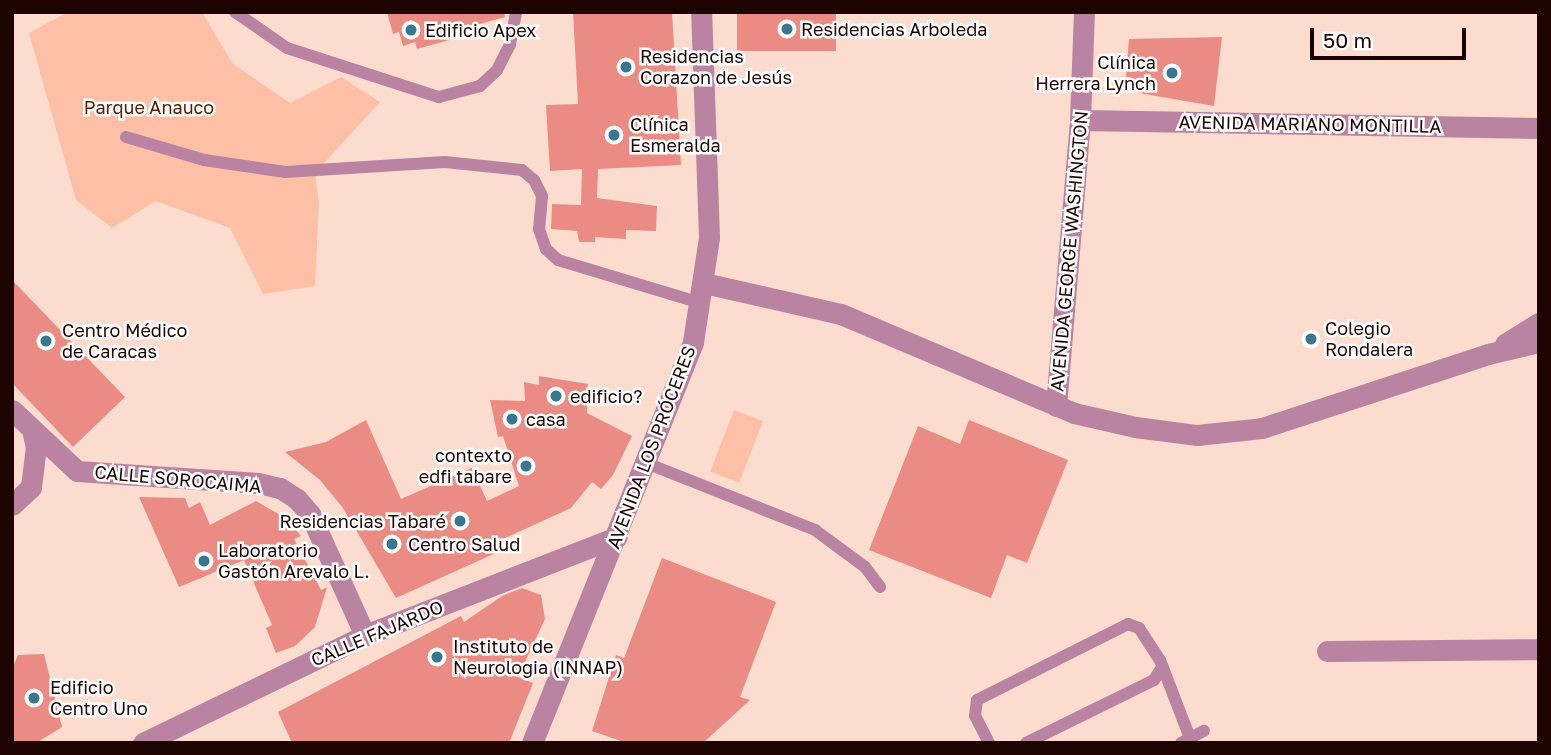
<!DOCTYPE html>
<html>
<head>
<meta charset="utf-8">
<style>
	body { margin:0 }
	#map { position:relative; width:1551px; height:755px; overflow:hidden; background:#fcdcce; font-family:"Golos Text",sans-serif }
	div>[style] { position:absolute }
	.green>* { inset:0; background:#fdc0a6; transform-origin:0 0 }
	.building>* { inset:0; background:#ea8b84; transform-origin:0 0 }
	.lane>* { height:12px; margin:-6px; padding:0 6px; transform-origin:6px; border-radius:6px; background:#bb83a2 }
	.street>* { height:21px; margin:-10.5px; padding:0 10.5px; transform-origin:10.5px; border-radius:10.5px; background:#bb83a2 }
	.dots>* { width:19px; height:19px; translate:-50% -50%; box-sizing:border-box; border:4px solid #fff; border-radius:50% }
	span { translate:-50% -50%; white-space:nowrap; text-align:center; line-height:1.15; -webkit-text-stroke:5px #fff; paint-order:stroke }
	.poi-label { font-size:18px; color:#1d0400 }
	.left { translate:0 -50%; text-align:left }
	.right { translate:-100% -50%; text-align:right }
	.park-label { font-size:18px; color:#562103 }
	.street-label { font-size:18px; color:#1d0400 }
	.frame { position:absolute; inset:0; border:14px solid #1d0400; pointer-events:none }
	.scale { position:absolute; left:1310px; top:28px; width:156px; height:32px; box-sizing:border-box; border:4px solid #1d0400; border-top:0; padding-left:9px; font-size:21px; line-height:24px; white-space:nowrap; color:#1d0400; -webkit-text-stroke:5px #fff; paint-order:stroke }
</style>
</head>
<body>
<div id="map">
	<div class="green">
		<div style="clip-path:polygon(68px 12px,202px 12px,232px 63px,290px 103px,341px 77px,380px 102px,315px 173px,319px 203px,315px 286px,263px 294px,230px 228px,156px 201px,112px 228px,76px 200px,29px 33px)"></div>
		<div style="left:734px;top:410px;width:31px;height:66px;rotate:21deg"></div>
	</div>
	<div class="building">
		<div style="clip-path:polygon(387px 12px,504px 12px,505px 17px,465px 28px,467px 35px,417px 49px,415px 42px,403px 46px,399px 32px,393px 34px)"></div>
		<div style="clip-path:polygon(573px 12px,672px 12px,681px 165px,598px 169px,597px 198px,657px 206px,656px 231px,626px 230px,626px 239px,595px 237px,595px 242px,579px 242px,577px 231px,551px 229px,552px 204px,581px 205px,582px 169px,550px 171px,546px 105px,578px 104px)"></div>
		<div style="left:737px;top:12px;width:99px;height:39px"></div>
		<div style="clip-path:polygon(1222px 37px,1214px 106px,1139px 93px,1126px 78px,1129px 39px)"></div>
		<div style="clip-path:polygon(12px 280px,125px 397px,73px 447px,12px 383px)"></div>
		<div style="clip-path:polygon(539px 376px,588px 384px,587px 413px,632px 436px,613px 475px,601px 489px,592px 482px,571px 508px,503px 539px,507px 548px,396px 598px,343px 508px,320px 480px,285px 452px,326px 442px,366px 420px,401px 499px,472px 468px,487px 501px,519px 486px,503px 436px,498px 437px,490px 400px,525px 401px,524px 382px,539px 385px)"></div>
		<div style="clip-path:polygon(969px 420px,1068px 460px,1027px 563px,1007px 555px,991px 598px,869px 550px,918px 426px,960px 444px)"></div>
		<div style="clip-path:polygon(139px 497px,185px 498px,189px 508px,200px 502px,210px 525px,256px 501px,287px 519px,301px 536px,294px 539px,321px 590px,327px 587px,315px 627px,295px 646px,276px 653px,266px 628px,272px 625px,244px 560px,179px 587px)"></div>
		<div style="clip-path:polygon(662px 558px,776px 602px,740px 697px,750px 700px,703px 743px,627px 743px,592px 731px,616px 655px,624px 658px)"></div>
		<div style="clip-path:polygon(522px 588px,541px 595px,545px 619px,518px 677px,533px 683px,509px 743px,292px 743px,278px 712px,461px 616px,464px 622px,502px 596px)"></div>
		<div style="clip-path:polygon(44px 654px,62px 727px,36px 743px,12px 743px,12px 669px,18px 655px)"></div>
	</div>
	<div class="lane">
		<div style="left:235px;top:12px;width:63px;rotate:34.7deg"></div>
		<div style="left:287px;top:48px;width:160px;rotate:17.9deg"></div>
		<div style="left:439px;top:97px;width:42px;rotate:-15deg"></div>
		<div style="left:480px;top:86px;width:23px;rotate:-43deg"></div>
		<div style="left:497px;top:70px;width:29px;rotate:-63deg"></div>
		<div style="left:510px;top:44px;width:33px;rotate:-79deg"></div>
		<div style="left:126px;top:137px;width:81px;rotate:16.4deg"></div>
		<div style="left:204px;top:160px;width:82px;rotate:8.4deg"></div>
		<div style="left:285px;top:172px;width:160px;rotate:-3.6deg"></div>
		<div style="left:445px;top:162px;width:77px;rotate:5.9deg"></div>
		<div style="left:522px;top:170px;width:16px;rotate:40deg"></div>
		<div style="left:534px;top:180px;width:18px;rotate:63deg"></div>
		<div style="left:542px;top:196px;width:33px;rotate:95deg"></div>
		<div style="left:539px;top:229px;width:21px;rotate:71deg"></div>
		<div style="left:546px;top:249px;width:16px;rotate:43deg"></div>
		<div style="left:558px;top:260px;width:148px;rotate:16.8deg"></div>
		<div style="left:646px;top:463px;width:182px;rotate:21.6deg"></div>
		<div style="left:815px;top:530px;width:62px;rotate:36.5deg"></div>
		<div style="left:865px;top:567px;width:25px;rotate:53deg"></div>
		<div style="left:989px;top:743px;width:30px;rotate:-117deg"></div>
		<div style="left:975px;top:716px;width:16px;rotate:-83deg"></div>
		<div style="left:977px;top:700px;width:169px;rotate:-26.7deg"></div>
		<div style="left:1128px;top:624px;width:12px;rotate:20deg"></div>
		<div style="left:1139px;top:628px;width:38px;rotate:57deg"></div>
		<div style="left:1160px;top:660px;width:84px;rotate:69deg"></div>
		<div style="left:1026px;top:743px;width:143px;rotate:-26.2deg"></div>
		<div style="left:1154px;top:680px;width:13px;rotate:-58deg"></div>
		<div style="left:1181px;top:743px;width:26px;rotate:-28deg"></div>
	</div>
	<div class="street">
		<div style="left:1080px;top:120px;width:459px;rotate:1deg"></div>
		<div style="left:704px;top:283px;width:140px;rotate:12.8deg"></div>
		<div style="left:841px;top:314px;width:253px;rotate:23deg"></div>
		<div style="left:1074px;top:413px;width:63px;rotate:12.9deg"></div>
		<div style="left:1135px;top:427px;width:63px;rotate:7.4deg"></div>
		<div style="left:1197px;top:435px;width:65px;rotate:-6.1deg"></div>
		<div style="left:1262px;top:428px;width:238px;rotate:-18.1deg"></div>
		<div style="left:1488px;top:354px;width:52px;rotate:-13.2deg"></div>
		<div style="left:1505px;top:344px;width:40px;rotate:-32deg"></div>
		<div style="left:1056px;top:406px;width:287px;rotate:-85.2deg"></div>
		<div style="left:1080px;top:120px;width:108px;rotate:-87.9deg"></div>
		<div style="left:12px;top:410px;width:89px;rotate:43.2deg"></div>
		<div style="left:77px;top:471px;width:181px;rotate:3.8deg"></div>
		<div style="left:258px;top:483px;width:23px;rotate:13deg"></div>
		<div style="left:280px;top:488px;width:20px;rotate:33deg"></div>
		<div style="left:297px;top:499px;width:20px;rotate:49deg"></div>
		<div style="left:310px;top:514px;width:133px;rotate:65.6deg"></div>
		<div style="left:12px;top:505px;width:26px;rotate:-43deg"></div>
		<div style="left:31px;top:487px;width:39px;rotate:-83deg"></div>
		<div style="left:36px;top:448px;width:19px;rotate:-102deg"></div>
		<div style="left:1327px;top:651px;width:212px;rotate:-0.5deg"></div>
		<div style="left:143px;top:743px;width:247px;rotate:-25.9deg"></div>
		<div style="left:365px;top:635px;width:270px;rotate:-21.3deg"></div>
		<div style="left:532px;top:743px;width:432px;rotate:-68.1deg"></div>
		<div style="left:693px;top:342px;width:106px;rotate:-81.3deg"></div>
		<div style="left:709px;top:237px;width:225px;rotate:-92deg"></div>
	</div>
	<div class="dots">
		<div style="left:787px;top:29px;background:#3a778e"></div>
		<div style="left:411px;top:30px;background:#3a778e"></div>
		<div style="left:626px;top:67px;background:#3a778e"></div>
		<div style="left:1172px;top:73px;background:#3a778e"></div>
		<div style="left:614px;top:135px;background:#3a778e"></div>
		<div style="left:1311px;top:339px;background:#3a778e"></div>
		<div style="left:46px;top:341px;background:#3a778e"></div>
		<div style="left:556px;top:396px;background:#3a778e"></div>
		<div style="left:512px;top:419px;background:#3a778e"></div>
		<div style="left:526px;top:466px;background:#3a778e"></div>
		<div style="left:460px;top:521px;background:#3a778e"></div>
		<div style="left:392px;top:544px;background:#3a778e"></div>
		<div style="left:204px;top:561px;background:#3a778e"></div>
		<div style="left:437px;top:657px;background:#3a778e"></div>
		<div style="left:34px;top:698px;background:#3a778e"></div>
	</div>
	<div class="poi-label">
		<span class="left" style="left:801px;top:29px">Residencias Arboleda</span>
		<span class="left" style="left:425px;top:30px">Edificio Apex</span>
		<span class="left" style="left:640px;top:67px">Residencias<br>Corazon de Jesús</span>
		<span class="right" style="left:1156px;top:73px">Clínica<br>Herrera Lynch</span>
		<span class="left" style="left:630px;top:135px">Clínica<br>Esmeralda</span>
		<span class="left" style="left:1325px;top:339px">Colegio<br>Rondalera</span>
		<span class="left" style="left:62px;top:341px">Centro Médico<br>de Caracas</span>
		<span class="left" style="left:570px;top:396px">edificio?</span>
		<span class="left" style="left:526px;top:419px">casa</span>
		<span class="right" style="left:512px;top:466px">contexto<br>edfi tabare</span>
		<span class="right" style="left:446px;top:521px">Residencias Tabaré</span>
		<span class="left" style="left:408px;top:544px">Centro Salud</span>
		<span class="left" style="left:218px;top:561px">Laboratorio<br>Gastón Arevalo L.</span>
		<span class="left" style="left:453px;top:657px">Instituto de<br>Neurologia (INNAP)</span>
		<span class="left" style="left:50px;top:698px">Edificio<br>Centro Uno</span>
	</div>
	<div class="park-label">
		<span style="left:149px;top:107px">Parque Anauco</span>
	</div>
	<div class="street-label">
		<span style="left:1310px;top:124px;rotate:1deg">AVENIDA MARIANO MONTILLA</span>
		<span style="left:1069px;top:251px;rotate:-85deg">AVENIDA GEORGE WASHINGTON</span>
		<span style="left:651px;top:447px;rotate:-69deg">AVENIDA LOS PRÓCERES</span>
		<span style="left:178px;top:479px;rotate:5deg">CALLE SOROCAIMA</span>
		<span style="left:377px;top:633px;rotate:-23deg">CALLE FAJARDO</span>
	</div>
	<div class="frame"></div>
	<div class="scale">50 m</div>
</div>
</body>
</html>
